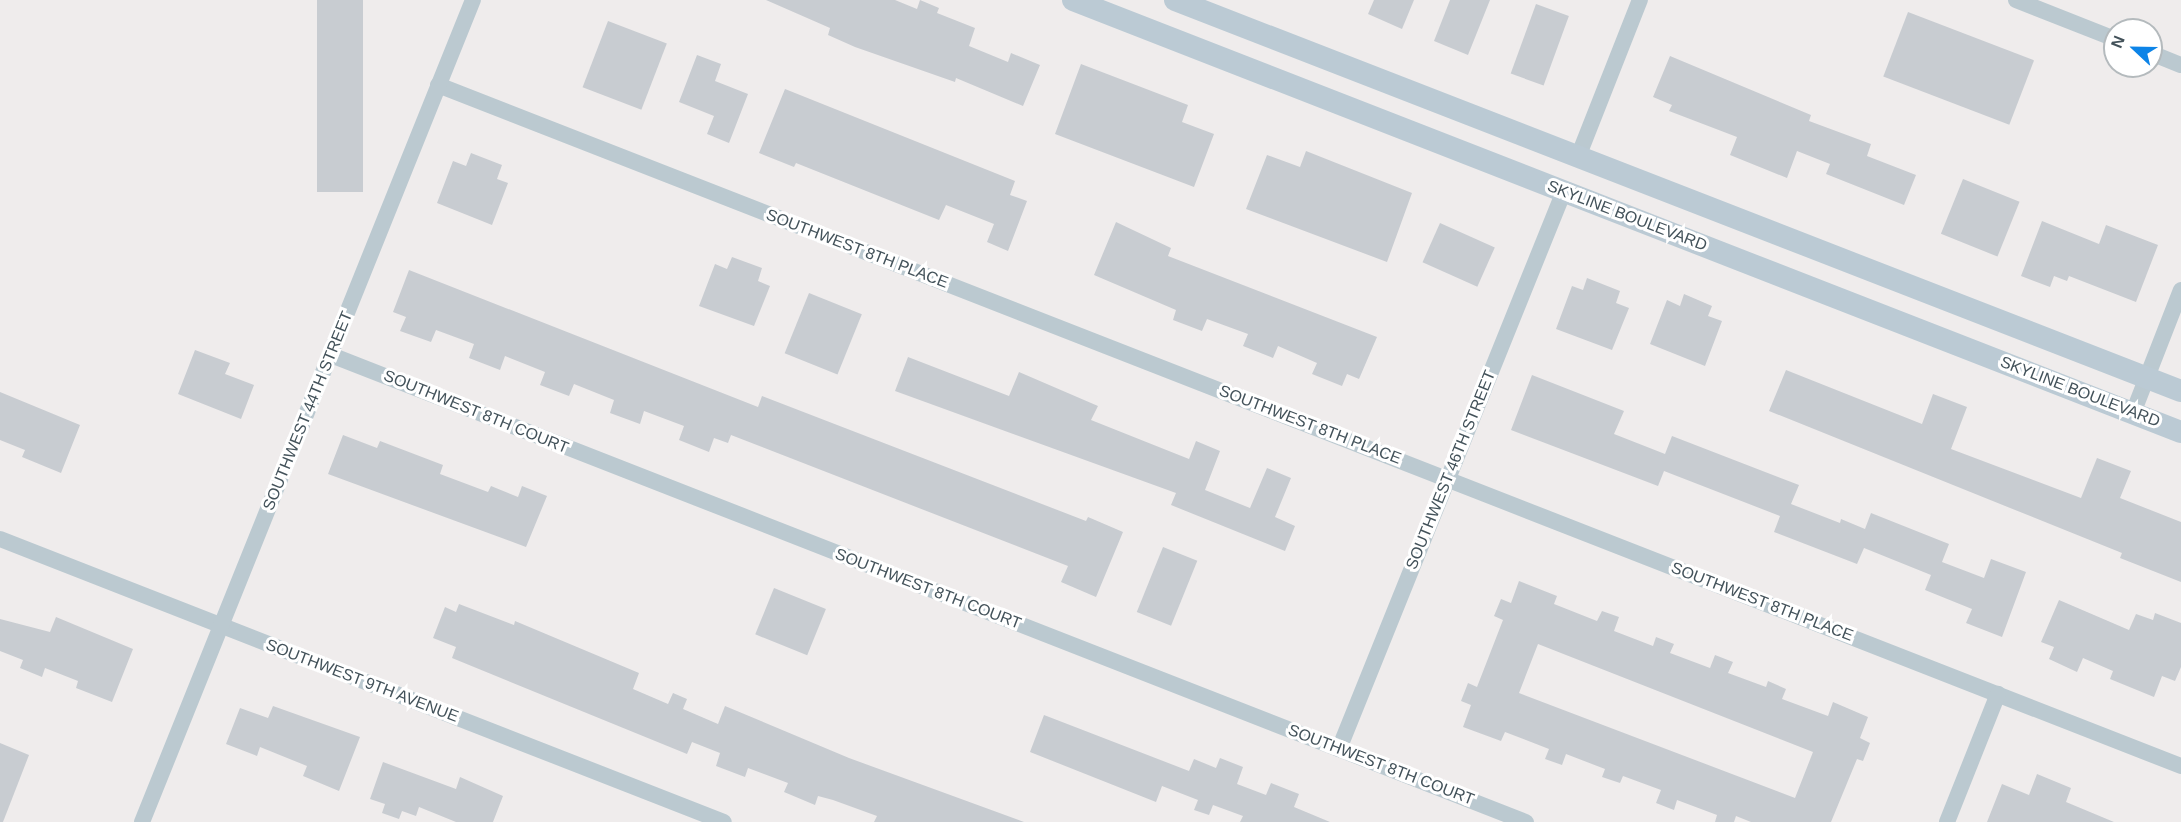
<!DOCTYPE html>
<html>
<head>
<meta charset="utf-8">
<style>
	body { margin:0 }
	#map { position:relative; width:2181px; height:822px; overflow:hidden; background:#efecec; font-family:Helvetica,sans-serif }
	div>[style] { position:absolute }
	.building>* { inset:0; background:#c8ccd1; transform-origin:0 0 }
	.street>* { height:16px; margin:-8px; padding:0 8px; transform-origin:8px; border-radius:8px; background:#bbc9d0 }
	.secondary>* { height:22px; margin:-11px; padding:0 11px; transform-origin:11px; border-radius:11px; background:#bbcad4 }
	span { translate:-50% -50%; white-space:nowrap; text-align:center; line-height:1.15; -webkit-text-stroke:6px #fff; paint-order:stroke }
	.street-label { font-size:16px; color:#43525a }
	.north { position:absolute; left:2103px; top:18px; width:60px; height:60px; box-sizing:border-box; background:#fff; border:2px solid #b4babd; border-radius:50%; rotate:292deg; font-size:16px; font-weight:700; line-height:24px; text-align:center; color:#43525a }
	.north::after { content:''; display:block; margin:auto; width:21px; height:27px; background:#0d84e7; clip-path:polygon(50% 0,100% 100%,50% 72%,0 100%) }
</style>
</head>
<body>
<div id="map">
	<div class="building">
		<div style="left:317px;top:0;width:46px;height:192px"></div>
		<div style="clip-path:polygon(766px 0,895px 0,917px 9px,920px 0,939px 8px,937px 13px,975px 28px,969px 46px,1008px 62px,1011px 53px,1040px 65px,1023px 106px,956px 78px,955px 82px,855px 47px,828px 35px,830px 28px)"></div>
		<div style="clip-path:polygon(1374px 0,1414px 0,1402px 29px,1368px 14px)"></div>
		<div style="clip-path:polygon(1450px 0,1490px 0,1468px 55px,1434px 41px)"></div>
		<div style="left:1536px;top:4px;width:35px;height:74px;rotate:20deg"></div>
		<div style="left:1908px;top:12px;width:135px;height:69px;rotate:21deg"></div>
		<div style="left:608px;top:21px;width:63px;height:71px;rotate:21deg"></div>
		<div style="clip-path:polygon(697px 55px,721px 64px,715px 81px,748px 94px,729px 143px,707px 134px,714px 116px,679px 102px)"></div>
		<div style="clip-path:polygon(1670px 56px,1811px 115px,1809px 121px,1871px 144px,1867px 156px,1916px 175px,1904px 205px,1826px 174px,1830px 164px,1797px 151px,1787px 178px,1730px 155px,1737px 137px,1669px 111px,1672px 105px,1653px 97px)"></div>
		<div style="clip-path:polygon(1081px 64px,1188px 105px,1182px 122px,1214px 134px,1194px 187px,1055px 134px)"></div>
		<div style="clip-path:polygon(785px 89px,1015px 181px,1010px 195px,1027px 201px,1008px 251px,987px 242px,994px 224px,946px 205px,939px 220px,796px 163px,794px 167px,759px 153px)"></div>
		<div style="clip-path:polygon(1306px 151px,1412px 193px,1387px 262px,1246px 209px,1267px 155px,1300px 167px)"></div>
		<div style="clip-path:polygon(471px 153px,502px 165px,497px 179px,508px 183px,492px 225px,437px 203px,453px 161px,466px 166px)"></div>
		<div style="left:1963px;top:179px;width:61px;height:59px;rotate:22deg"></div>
		<div style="clip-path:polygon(2042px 221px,2099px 244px,2106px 225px,2158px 245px,2136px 302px,2069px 276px,2067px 281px,2054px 276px,2050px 287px,2021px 276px)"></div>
		<div style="clip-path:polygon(1116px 222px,1171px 248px,1168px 256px,1377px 337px,1359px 379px,1347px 374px,1342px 386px,1312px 374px,1317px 363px,1278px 346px,1273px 358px,1243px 346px,1248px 334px,1207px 319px,1202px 331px,1173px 320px,1176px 310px,1094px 275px)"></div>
		<div style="left:1440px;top:223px;width:60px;height:43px;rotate:24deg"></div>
		<div style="clip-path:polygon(732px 257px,762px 268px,758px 281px,770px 286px,754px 326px,699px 306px,715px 264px,727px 269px)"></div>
		<div style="clip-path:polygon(409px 270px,758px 407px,762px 396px,1086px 521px,1088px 517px,1123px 532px,1096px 597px,1061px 582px,1068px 566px,731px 435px,728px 443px,714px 438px,709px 452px,679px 440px,684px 426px,644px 411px,640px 424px,610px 413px,614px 400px,574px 384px,569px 396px,540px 385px,545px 372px,505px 356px,500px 370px,469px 358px,474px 344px,436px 330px,431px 342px,400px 331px,406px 317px,393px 312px)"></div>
		<div style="clip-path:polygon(1587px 278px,1620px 291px,1616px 303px,1629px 308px,1612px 350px,1556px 329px,1572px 286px,1583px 290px)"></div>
		<div style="left:809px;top:293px;width:57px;height:65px;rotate:22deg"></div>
		<div style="clip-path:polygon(1684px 294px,1712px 306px,1708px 316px,1722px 321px,1705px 366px,1650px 344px,1667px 300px,1680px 306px)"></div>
		<div style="clip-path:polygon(195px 350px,230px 363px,225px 374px,254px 385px,241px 419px,178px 394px)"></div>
		<div style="clip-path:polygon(908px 357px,1009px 396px,1019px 372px,1098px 406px,1091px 420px,1189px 459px,1196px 441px,1220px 451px,1205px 490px,1250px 508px,1267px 468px,1291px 478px,1275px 517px,1295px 526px,1285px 551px,1171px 505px,1176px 493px,895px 391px)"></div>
		<div style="clip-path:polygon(1786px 370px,1922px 424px,1933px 394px,1967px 407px,1951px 449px,2081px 498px,2097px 458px,2131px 471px,2120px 498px,2181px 522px,2181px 582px,2120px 558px,2122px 553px,1769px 411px)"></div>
		<div style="clip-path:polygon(1532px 375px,1624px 411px,1614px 434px,1665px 454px,1672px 436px,1799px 485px,1791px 504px,1840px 523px,1841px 519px,1865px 529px,1871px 513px,1949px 544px,1942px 562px,1984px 578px,1991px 559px,2026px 572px,2002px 637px,1966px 623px,1972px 609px,1925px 590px,1931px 575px,1864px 548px,1857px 564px,1774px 532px,1780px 516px,1664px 471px,1658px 486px,1511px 430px)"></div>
		<div style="clip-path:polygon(0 392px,80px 425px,61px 473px,22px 457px,25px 450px,0 440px)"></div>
		<div style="clip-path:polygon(343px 435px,377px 448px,380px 441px,443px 465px,440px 474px,488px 492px,491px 486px,518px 497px,522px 486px,547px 496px,526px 547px,328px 474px)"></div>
		<div style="left:1163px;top:547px;width:37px;height:70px;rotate:22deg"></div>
		<div style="clip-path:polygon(evenodd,1519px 581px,1557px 596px,1554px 604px,1597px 621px,1602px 611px,1619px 617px,1614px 631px,1653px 646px,1656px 637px,1674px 644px,1670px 653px,1710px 668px,1715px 655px,1733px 662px,1728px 673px,1766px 687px,1768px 681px,1786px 689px,1782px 699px,1828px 716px,1833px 702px,1868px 717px,1860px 738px,1870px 743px,1863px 761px,1857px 759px,1831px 822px,1751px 822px,1736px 816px,1734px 822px,1715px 822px,1717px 815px,1677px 800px,1674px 810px,1656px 803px,1661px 790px,1623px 776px,1620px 783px,1602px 777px,1605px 769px,1566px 754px,1562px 765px,1545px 759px,1549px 749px,1505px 732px,1501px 741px,1463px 727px,1471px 705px,1461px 701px,1468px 683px,1477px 687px,1503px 620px,1494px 616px,1501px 599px,1511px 603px,1519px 581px,1538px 644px,1813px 752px,1795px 798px,1519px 693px,1538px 644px)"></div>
		<div style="left:774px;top:588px;width:56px;height:50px;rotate:22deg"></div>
		<div style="clip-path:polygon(2059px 600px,2129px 630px,2136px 614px,2153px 620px,2155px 613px,2181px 623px,2181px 667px,2175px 681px,2162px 676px,2154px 697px,2110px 679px,2113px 671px,2083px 658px,2077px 672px,2049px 659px,2054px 647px,2041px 642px)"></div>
		<div style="clip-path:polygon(459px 604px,514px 625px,515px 621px,639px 673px,633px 689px,668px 704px,673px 693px,687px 699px,683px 709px,718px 724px,725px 706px,849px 758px,1024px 822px,874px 822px,877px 816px,833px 800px,818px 796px,815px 805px,784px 792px,788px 783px,748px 768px,745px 777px,716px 766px,720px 753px,692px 742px,687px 754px,452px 658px,456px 647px,433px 638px,445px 607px,456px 612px)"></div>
		<div style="clip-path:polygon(56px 617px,133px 649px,112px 702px,76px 688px,78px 681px,45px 668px,42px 677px,20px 668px,23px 660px,0 651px,0 619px,50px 632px)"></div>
		<div style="clip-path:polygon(273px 706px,360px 737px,339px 791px,303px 776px,307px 766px,260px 747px,257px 756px,226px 744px,240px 708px,268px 718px)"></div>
		<div style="clip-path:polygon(1044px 715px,1189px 771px,1194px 759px,1216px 768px,1220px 758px,1243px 767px,1237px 784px,1266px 795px,1271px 783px,1299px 794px,1294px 807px,1330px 822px,1240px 822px,1243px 816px,1213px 805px,1209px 815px,1194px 810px,1198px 800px,1162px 786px,1156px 802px,1030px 752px)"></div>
		<div style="clip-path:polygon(0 743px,29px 755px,3px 822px,0 822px)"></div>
		<div style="clip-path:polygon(383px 762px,456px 789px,460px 777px,503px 796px,493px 822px,456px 822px,419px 807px,416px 816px,402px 811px,399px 819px,382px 813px,385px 804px,370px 799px)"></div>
		<div style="clip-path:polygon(2037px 774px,2071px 788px,2066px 802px,2114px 822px,1987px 822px,2002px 784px,2029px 795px)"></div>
	</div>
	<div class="street">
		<div style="left:2016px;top:0;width:106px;rotate:21.5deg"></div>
		<div style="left:2151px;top:53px;width:32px;rotate:22deg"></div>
		<div style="left:438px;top:85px;width:1871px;rotate:21.34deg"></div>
		<div style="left:1578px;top:157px;width:169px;rotate:-68.5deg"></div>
		<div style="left:331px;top:355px;width:1283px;rotate:21.35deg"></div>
		<div style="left:2133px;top:413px;width:132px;rotate:-68.7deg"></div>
		<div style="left:0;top:539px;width:777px;rotate:21.35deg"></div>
		<div style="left:1339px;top:749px;width:602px;rotate:-68.04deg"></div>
		<div style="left:142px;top:822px;width:886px;rotate:-68.07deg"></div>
		<div style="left:1947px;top:822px;width:138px;rotate:-68.3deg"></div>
	</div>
	<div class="secondary">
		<div style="left:1073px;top:0;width:1189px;rotate:21.3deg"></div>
		<div style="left:1175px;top:0;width:1079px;rotate:21.24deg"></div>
	</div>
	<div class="street-label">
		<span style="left:1627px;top:216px;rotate:21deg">SKYLINE BOULEVARD</span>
		<span style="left:857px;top:249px;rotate:21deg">SOUTHWEST 8TH PLACE</span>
		<span style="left:2080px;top:392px;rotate:21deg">SKYLINE BOULEVARD</span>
		<span style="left:308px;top:411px;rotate:-68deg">SOUTHWEST 44TH STREET</span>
		<span style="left:476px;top:412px;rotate:22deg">SOUTHWEST 8TH COURT</span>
		<span style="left:1310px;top:425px;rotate:21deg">SOUTHWEST 8TH PLACE</span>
		<span style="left:1451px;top:470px;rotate:-68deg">SOUTHWEST 46TH STREET</span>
		<span style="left:928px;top:589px;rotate:21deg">SOUTHWEST 8TH COURT</span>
		<span style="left:1762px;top:602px;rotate:21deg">SOUTHWEST 8TH PLACE</span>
		<span style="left:362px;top:681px;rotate:21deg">SOUTHWEST 9TH AVENUE</span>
		<span style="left:1381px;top:765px;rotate:21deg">SOUTHWEST 8TH COURT</span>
	</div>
	<div class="north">N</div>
</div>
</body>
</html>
